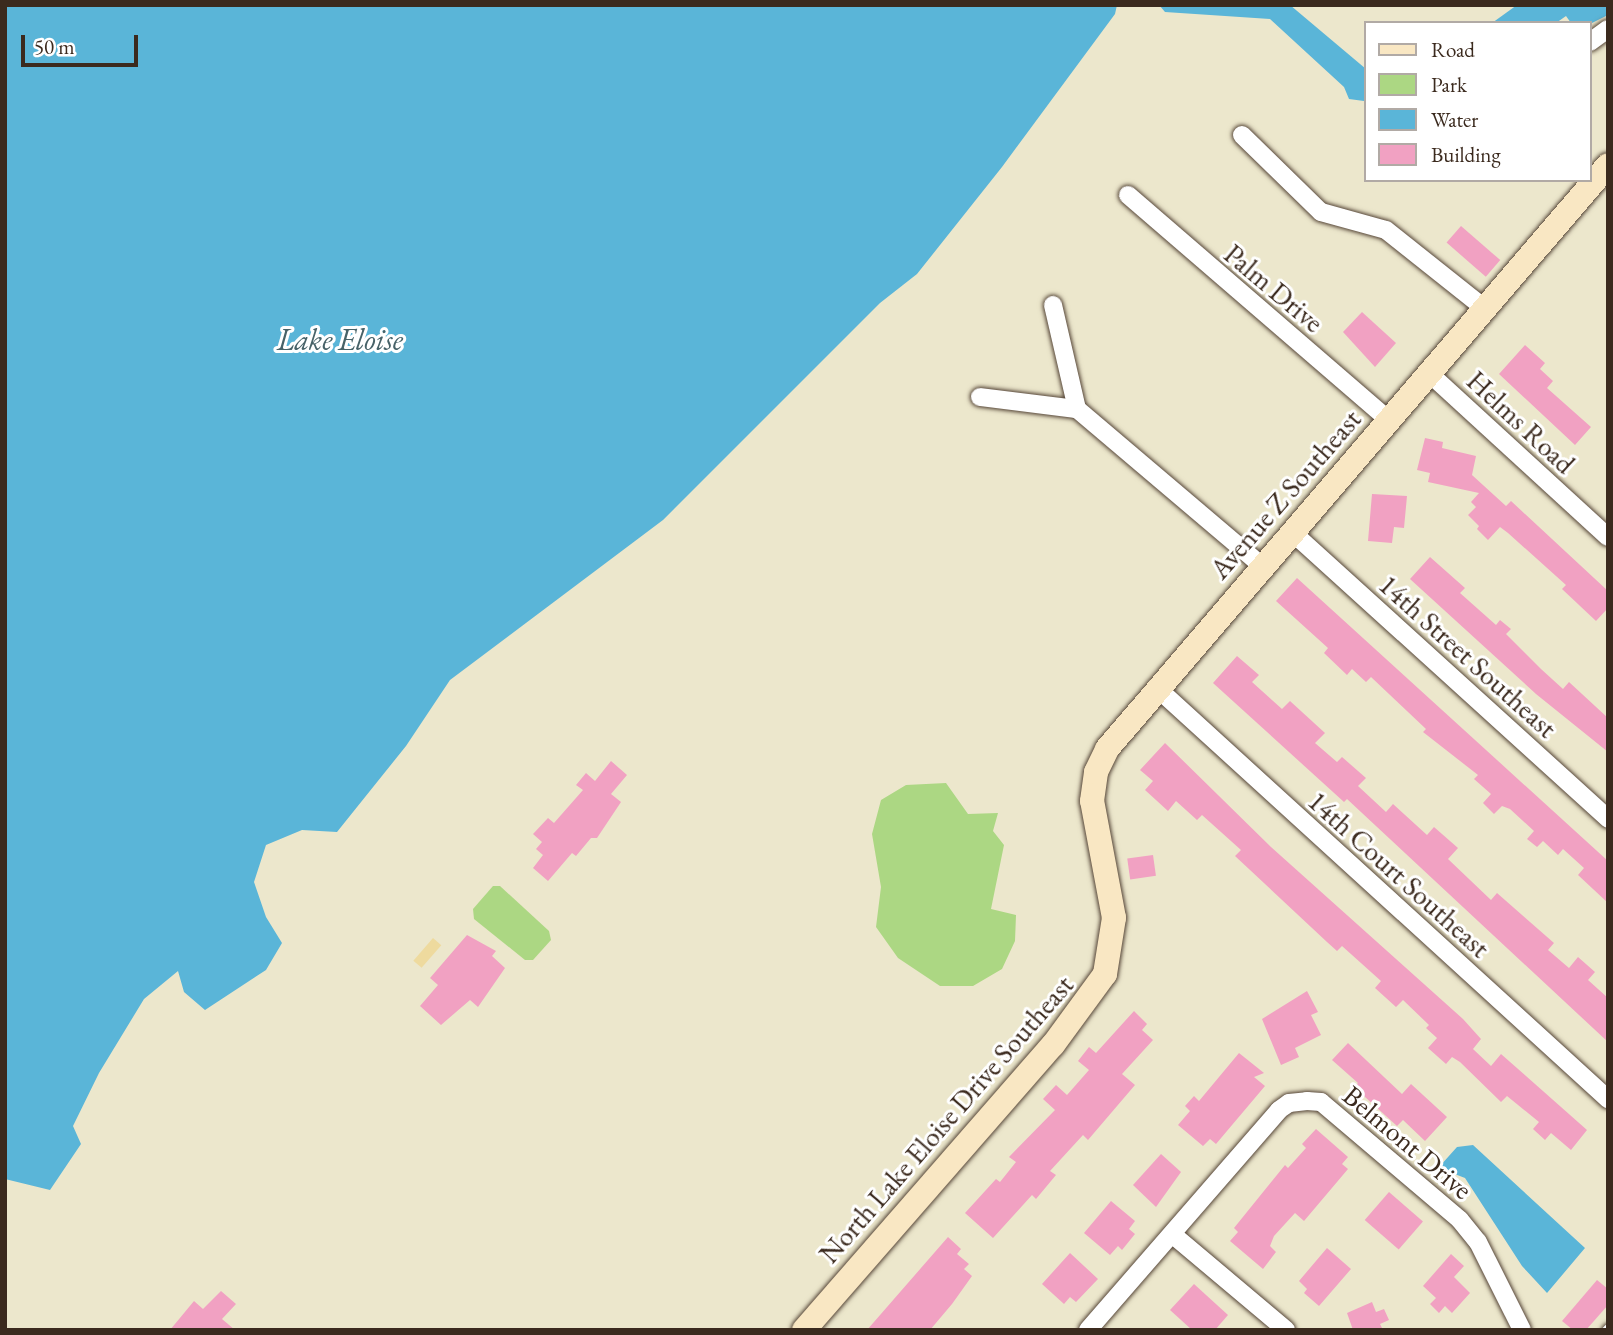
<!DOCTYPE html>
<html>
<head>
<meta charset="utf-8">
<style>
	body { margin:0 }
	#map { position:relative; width:1613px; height:1335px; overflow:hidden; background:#ece7cc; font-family:"EB Garamond",serif }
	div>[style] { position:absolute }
	.green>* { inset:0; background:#acd783 }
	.sand>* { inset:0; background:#eeda9e; transform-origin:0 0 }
	.water>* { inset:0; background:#5ab5d8 }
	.building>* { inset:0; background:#f1a1c2; transform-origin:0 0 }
	.roads { filter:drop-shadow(0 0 2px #564638) drop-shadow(0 0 2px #564638) }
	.lane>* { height:9px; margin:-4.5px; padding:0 4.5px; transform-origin:4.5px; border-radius:4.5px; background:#fff }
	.street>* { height:18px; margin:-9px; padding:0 9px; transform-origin:9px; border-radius:9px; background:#fff }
	.secondary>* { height:24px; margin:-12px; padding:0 12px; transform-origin:12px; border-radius:12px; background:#f9e7c3 }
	span { translate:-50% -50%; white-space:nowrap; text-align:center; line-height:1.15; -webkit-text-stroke:6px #fff; paint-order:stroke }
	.street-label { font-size:28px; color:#3b2a1e }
	.water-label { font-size:30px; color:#476268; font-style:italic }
	.frame { position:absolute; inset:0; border:7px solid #3b2a1e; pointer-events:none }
	.legend { position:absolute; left:1364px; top:21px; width:228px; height:161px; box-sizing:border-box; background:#fff; border:2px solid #b1aaa5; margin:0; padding:9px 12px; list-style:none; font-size:21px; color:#3b2a1e }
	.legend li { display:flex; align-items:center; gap:14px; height:35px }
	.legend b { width:35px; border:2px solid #b1aaa5 }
	.scale { position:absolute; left:21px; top:35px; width:117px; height:32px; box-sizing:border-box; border:4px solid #3b2a1e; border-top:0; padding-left:9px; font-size:21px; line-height:24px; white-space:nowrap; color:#3b2a1e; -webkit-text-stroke:5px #fff; paint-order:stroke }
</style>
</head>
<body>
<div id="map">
	<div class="green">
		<div style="clip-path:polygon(946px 783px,968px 814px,998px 813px,993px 831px,1004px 845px,991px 909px,1016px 915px,1015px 941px,1002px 969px,973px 986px,940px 986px,898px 958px,876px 927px,881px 887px,872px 834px,881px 800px,906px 785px)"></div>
		<div style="clip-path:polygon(493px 886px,500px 886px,549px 931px,551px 940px,533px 960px,525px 960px,474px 919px,473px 909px)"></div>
	</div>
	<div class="sand">
		<div style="left:433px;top:938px;width:11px;height:30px;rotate:41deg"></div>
	</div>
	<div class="water">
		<div style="clip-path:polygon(5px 5px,1117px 5px,1115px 14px,1002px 167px,917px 274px,880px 303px,663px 520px,450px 680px,406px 746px,337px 832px,302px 830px,266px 845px,254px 882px,266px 917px,282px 943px,266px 970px,205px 1010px,184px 992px,178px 971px,144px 999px,99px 1073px,73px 1126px,81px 1144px,50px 1190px,5px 1179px)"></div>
		<div style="clip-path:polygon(1159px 5px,1290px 5px,1366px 69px,1366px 108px,1364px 101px,1349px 99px,1344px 87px,1270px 19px,1165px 12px)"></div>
		<div style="clip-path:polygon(1517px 5px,1608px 5px,1608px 15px,1590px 24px,1571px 23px,1566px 16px,1556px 23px,1492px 23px)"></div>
		<div style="clip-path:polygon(1473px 1145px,1585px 1248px,1547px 1293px,1522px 1266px,1465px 1178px,1452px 1173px,1431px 1176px,1457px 1147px)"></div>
	</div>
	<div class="building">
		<div style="left:1461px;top:226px;width:52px;height:22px;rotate:41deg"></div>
		<div style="clip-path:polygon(1362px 312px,1396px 343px,1375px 367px,1343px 332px)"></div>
		<div style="clip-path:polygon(1525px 345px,1545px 363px,1540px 369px,1553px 381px,1547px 388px,1591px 427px,1575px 445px,1499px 374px)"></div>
		<div style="clip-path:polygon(1425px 438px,1443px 442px,1442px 448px,1476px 456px,1472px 475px,1506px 506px,1511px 501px,1608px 591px,1608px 608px,1596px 621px,1562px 589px,1566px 585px,1508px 533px,1500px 527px,1488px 540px,1477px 529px,1479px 526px,1468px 515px,1476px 507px,1471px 502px,1479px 493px,1428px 482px,1430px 473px,1417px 470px)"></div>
		<div style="clip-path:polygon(1372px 494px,1407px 496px,1404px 528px,1394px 527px,1392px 543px,1368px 541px)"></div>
		<div style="clip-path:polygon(1430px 557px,1465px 588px,1460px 593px,1496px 625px,1500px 620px,1511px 629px,1506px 634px,1541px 669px,1563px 689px,1569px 682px,1608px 718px,1608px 752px,1536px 694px,1410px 579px)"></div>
		<div style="clip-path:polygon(1297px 578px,1608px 861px,1608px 903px,1578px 875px,1584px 868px,1563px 849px,1558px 855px,1543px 841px,1537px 847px,1527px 839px,1534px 831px,1510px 809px,1502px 806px,1494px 814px,1483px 803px,1491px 794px,1474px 779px,1478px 775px,1423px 732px,1426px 729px,1371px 677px,1366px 682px,1352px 669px,1347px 675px,1324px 653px,1328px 648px,1276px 601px)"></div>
		<div style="clip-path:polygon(1237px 656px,1259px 675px,1252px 682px,1282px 709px,1290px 701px,1325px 733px,1315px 743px,1337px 762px,1342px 757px,1366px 778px,1358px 786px,1386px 812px,1393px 804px,1427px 835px,1434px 827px,1458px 848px,1448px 859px,1491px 900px,1497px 893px,1554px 943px,1548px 950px,1569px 968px,1578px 957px,1595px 972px,1588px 980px,1608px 998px,1608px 1042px,1347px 799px,1344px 802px,1213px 683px)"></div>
		<div style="clip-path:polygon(1165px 743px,1271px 847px,1463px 1019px,1481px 1039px,1473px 1049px,1491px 1066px,1501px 1054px,1587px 1130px,1571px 1150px,1551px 1133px,1545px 1140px,1533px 1129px,1539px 1122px,1507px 1096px,1501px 1102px,1460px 1062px,1452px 1057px,1446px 1064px,1428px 1048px,1437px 1038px,1426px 1028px,1429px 1025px,1403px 1000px,1396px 1007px,1375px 988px,1381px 981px,1342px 946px,1337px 951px,1327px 942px,1235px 856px,1241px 850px,1202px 815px,1197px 820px,1176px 801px,1168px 811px,1145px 790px,1153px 781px,1140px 770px)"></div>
		<div style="clip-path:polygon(611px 761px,627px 775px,611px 794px,621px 802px,597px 838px,591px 838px,576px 856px,572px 853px,548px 881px,533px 868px,543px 855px,536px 849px,542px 842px,533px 834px,548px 818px,554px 823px,583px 790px,576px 785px,586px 773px,595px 781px)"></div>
		<div style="left:1153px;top:855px;width:21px;height:26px;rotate:82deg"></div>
		<div style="clip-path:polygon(467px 935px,496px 951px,492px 956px,505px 968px,478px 1007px,470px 1000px,441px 1025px,420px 1006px,438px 985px,430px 978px)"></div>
		<div style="clip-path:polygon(1307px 991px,1318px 1012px,1311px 1015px,1321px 1035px,1295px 1048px,1299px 1057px,1281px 1065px,1262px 1019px)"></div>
		<div style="clip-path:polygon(1134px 1011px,1147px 1024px,1142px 1030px,1153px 1040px,1122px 1074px,1135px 1085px,1088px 1140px,1083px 1135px,1050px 1171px,1056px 1175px,1036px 1199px,1032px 1195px,993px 1238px,965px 1213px,996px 1179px,1000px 1182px,1016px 1162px,1009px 1157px,1055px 1110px,1043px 1099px,1056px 1085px,1067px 1095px,1089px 1070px,1078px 1061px,1089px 1047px,1096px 1053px)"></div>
		<div style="clip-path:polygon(1348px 1043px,1402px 1094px,1411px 1084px,1447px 1117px,1425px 1141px,1403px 1120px,1397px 1126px,1354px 1087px,1358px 1083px,1332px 1060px)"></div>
		<div style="clip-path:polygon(1239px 1053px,1264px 1073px,1254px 1077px,1265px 1086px,1216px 1144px,1210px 1139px,1203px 1146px,1178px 1125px,1190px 1111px,1185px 1106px,1194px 1096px,1199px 1101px)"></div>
		<div style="clip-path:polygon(1316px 1129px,1348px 1157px,1342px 1164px,1348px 1169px,1304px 1221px,1295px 1213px,1274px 1236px,1270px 1246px,1276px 1252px,1263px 1269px,1230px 1241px,1238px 1232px,1234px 1228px,1285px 1165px,1288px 1168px,1306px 1148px,1302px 1144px)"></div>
		<div style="clip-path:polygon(1161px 1154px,1181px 1172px,1156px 1207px,1133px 1185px)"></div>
		<div style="left:1389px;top:1192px;width:45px;height:37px;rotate:41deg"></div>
		<div style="clip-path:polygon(1111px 1201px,1135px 1221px,1129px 1229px,1135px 1234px,1122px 1250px,1118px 1246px,1110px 1255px,1084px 1233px)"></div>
		<div style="clip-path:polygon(948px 1237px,961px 1249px,957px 1254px,969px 1264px,964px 1269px,972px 1276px,952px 1304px,930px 1330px,867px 1330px)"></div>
		<div style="clip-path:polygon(1327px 1248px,1351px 1269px,1319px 1306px,1304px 1293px,1307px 1289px,1299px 1281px)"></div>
		<div style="clip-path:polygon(1070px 1253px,1098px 1279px,1076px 1302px,1070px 1297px,1064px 1304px,1042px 1284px)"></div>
		<div style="clip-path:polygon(1451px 1254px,1464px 1266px,1454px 1277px,1470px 1293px,1452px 1313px,1445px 1306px,1439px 1313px,1430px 1304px,1436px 1298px,1423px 1286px)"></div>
		<div style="clip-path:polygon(1597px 1280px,1608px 1289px,1608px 1305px,1586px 1330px,1573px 1330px,1562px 1321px)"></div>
		<div style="clip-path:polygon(1194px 1284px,1228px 1315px,1215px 1330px,1192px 1330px,1170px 1310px)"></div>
		<div style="clip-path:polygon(221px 1291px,236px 1304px,222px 1319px,235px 1330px,170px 1330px,194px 1301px,203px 1309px)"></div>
		<div style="clip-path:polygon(1372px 1302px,1376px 1312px,1384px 1309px,1389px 1320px,1380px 1324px,1383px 1330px,1353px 1330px,1347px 1313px)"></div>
	</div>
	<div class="roads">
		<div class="lane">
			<div style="left:1606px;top:1330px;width:3px;rotate:-45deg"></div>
		</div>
		<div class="street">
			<div style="left:1590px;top:42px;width:22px;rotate:-36deg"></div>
			<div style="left:1242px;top:135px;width:110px;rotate:44.3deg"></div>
			<div style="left:1321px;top:212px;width:67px;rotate:15.5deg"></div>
			<div style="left:1386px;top:230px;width:125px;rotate:38.5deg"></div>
			<div style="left:1128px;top:195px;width:345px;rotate:40.8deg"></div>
			<div style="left:1053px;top:305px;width:107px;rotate:77deg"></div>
			<div style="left:1077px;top:409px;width:243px;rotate:40.3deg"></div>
			<div style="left:1430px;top:374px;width:241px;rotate:42.5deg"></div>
			<div style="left:980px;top:397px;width:98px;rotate:7.1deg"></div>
			<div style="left:1292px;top:532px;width:427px;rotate:42.2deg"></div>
			<div style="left:1156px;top:687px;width:612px;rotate:42.35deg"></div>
			<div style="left:1172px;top:1234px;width:149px;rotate:40.1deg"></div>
			<div style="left:1088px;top:1330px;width:291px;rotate:-49deg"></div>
			<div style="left:1279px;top:1110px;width:12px;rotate:-35deg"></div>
			<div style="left:1289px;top:1103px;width:18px;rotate:-6deg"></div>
			<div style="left:1307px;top:1101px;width:14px;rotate:4deg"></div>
			<div style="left:1321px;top:1102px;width:182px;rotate:40.3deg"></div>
			<div style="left:1460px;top:1220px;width:28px;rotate:51deg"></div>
			<div style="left:1478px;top:1242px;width:98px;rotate:63.4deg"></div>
		</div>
		<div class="secondary">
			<div style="left:804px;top:1330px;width:378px;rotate:-48.9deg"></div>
			<div style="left:1053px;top:1045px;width:88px;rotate:-53.8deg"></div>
			<div style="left:1105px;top:974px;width:57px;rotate:-80.9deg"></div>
			<div style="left:1114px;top:918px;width:119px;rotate:-100.6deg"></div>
			<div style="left:1092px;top:801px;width:29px;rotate:-82deg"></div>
			<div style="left:1096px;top:772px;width:25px;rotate:-64deg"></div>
			<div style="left:1107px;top:749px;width:769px;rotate:-49.37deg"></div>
		</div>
	</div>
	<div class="street-label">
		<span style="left:1274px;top:288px;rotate:40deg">Palm Drive</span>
		<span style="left:1521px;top:422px;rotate:43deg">Helms Road</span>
		<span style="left:1285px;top:494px;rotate:-49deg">Avenue Z Southeast</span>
		<span style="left:1468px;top:656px;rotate:42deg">14th Street Southeast</span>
		<span style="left:1399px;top:874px;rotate:42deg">14th Court Southeast</span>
		<span style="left:946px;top:1119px;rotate:-49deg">North Lake Eloise Drive Southeast</span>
		<span style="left:1408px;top:1142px;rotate:40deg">Belmont Drive</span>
	</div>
	<div class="water-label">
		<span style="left:340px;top:340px">Lake Eloise</span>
	</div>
	<div class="frame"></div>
	<ul class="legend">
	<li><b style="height:9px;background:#f9e7c3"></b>Road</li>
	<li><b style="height:19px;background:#acd783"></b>Park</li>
	<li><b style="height:19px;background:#5ab5d8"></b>Water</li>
	<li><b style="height:19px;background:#f1a1c2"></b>Building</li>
	</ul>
	<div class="scale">50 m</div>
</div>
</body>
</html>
